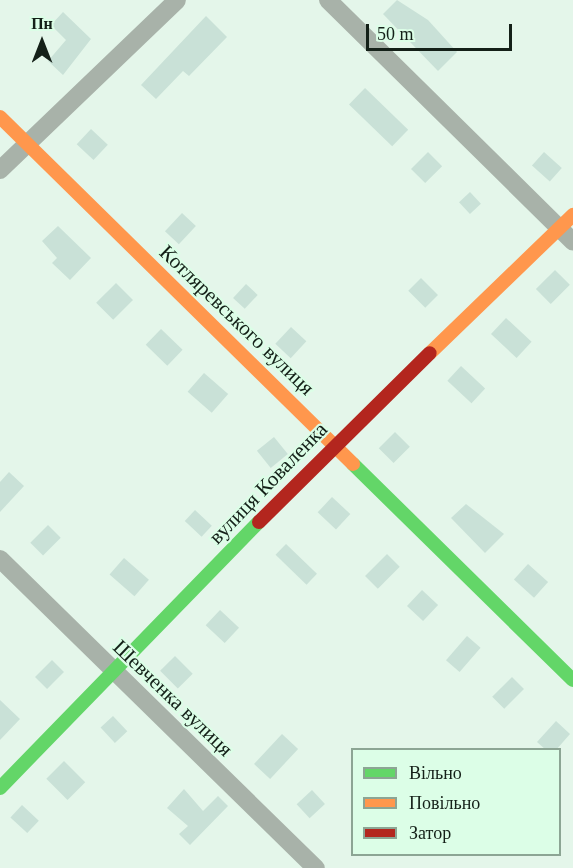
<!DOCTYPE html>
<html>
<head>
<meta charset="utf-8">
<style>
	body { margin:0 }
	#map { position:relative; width:573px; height:868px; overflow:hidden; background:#e4f6ea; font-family:Georgia,serif }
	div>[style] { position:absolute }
	.building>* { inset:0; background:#c9e1d7; transform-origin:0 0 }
	.street>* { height:18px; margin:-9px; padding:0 9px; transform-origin:9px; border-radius:9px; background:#a8b2a9 }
	.fast>* { height:14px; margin:-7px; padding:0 7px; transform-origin:7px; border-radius:7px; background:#63d668 }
	.slow>* { height:14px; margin:-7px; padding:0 7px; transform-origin:7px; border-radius:7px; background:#ff974d }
	.jam>* { height:14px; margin:-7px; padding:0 7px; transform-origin:7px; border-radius:7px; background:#b3261e }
	span { translate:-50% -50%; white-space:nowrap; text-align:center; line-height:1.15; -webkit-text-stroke:4.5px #dcfee7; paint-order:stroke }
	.street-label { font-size:21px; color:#142018 }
	.legend { position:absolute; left:351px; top:748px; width:210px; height:108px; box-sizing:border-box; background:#dcfee7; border:2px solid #8ca594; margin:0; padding:8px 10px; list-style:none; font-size:18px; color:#142018 }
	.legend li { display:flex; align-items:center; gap:12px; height:30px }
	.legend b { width:30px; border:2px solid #8ca594 }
	.north { position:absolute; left:12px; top:12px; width:60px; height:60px; -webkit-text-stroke:4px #dcfee7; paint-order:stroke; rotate:0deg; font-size:16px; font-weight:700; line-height:24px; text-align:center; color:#142018 }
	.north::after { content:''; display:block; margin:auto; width:21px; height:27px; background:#142018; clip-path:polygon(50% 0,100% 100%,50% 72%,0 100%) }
	.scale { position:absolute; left:366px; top:24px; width:146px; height:27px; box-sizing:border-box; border:3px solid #142018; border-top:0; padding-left:8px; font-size:18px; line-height:21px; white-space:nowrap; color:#142018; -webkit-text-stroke:4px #dcfee7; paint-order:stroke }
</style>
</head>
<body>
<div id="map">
	<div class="building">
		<div style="clip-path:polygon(397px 0,428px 20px,457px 52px,438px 71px,383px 14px)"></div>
		<div style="clip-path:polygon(63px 12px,91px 39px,63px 75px,48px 61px,66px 40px,51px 25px)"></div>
		<div style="clip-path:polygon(206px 16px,227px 37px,189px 76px,183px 71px,156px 99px,141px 85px)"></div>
		<div style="left:365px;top:88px;width:60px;height:23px;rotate:44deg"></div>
		<div style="left:91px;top:129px;width:23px;height:21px;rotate:43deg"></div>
		<div style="left:428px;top:152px;width:20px;height:24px;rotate:45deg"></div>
		<div style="left:544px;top:152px;width:24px;height:18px;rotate:42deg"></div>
		<div style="left:470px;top:192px;width:16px;height:15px;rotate:47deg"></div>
		<div style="left:182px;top:213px;width:19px;height:25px;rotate:43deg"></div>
		<div style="clip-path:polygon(58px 226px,91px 258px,70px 280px,52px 263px,57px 258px,42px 241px)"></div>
		<div style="left:555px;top:270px;width:21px;height:27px;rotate:45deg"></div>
		<div style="left:421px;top:278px;width:24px;height:18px;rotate:45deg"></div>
		<div style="left:116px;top:283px;width:24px;height:28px;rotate:45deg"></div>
		<div style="left:246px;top:284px;width:16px;height:19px;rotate:43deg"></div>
		<div style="left:506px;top:318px;width:35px;height:22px;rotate:43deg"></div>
		<div style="left:291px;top:327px;width:21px;height:23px;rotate:43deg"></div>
		<div style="left:161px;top:329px;width:30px;height:22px;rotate:44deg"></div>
		<div style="left:461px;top:366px;width:33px;height:20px;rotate:43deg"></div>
		<div style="left:204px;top:373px;width:32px;height:25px;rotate:41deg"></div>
		<div style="left:395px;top:432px;width:21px;height:23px;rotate:45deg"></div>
		<div style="left:274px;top:437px;width:22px;height:22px;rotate:51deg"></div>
		<div style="clip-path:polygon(9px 472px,24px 486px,0 512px,0 482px)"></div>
		<div style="left:332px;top:497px;width:25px;height:21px;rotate:43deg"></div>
		<div style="clip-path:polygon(466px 504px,504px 534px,485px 553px,451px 518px)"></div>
		<div style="left:195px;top:510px;width:23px;height:15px;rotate:43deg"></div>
		<div style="left:48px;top:525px;width:18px;height:25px;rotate:45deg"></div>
		<div style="left:286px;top:544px;width:43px;height:15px;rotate:44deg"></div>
		<div style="left:387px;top:554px;width:18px;height:31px;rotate:45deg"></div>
		<div style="left:124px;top:558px;width:33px;height:22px;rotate:41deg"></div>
		<div style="left:528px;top:564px;width:27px;height:21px;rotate:42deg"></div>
		<div style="left:422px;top:590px;width:22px;height:22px;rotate:43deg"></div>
		<div style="left:220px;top:610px;width:26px;height:21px;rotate:43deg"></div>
		<div style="left:467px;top:636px;width:18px;height:32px;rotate:41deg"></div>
		<div style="left:175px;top:656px;width:25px;height:21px;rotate:45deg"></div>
		<div style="left:52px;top:660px;width:17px;height:24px;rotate:45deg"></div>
		<div style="left:512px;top:677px;width:17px;height:28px;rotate:45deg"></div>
		<div style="clip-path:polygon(0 700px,20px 719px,0 740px)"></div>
		<div style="left:113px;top:716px;width:21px;height:17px;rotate:47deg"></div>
		<div style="clip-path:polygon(556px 721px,570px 734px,556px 750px,546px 750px,537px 742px)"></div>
		<div style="left:282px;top:734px;width:22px;height:41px;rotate:43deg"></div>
		<div style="left:64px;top:761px;width:30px;height:25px;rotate:45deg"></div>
		<div style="clip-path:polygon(184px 789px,203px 811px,218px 796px,228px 806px,190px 845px,179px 834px,188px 826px,167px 808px)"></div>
		<div style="left:312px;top:790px;width:19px;height:21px;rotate:47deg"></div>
		<div style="left:22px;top:805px;width:23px;height:17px;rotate:43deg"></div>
	</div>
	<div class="street">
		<div style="left:328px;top:0;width:344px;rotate:44.6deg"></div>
		<div style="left:0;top:170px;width:245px;rotate:-43.8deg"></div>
		<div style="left:0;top:559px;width:442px;rotate:44.4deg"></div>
	</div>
	<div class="fast">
		<div style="left:353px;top:464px;width:308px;rotate:44.5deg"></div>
		<div style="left:0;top:788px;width:371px;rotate:-45.8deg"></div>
	</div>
	<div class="slow">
		<div style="left:0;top:117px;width:495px;rotate:44.5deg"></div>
		<div style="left:430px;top:353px;width:199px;rotate:-44deg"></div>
	</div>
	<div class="jam">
		<div style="left:259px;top:522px;width:240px;rotate:-44.7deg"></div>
	</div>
	<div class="street-label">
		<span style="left:237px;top:320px;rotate:44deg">Котляревського вулиця</span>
		<span style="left:268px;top:483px;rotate:-46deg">вулиця Коваленка</span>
		<span style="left:173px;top:698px;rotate:44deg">Шевченка вулиця</span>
	</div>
	<ul class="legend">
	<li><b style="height:8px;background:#63d668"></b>Вільно</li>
	<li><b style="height:8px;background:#ff974d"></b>Повільно</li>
	<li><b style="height:8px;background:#b3261e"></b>Затор</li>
	</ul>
	<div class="north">Пн</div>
	<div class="scale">50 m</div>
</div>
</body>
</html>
